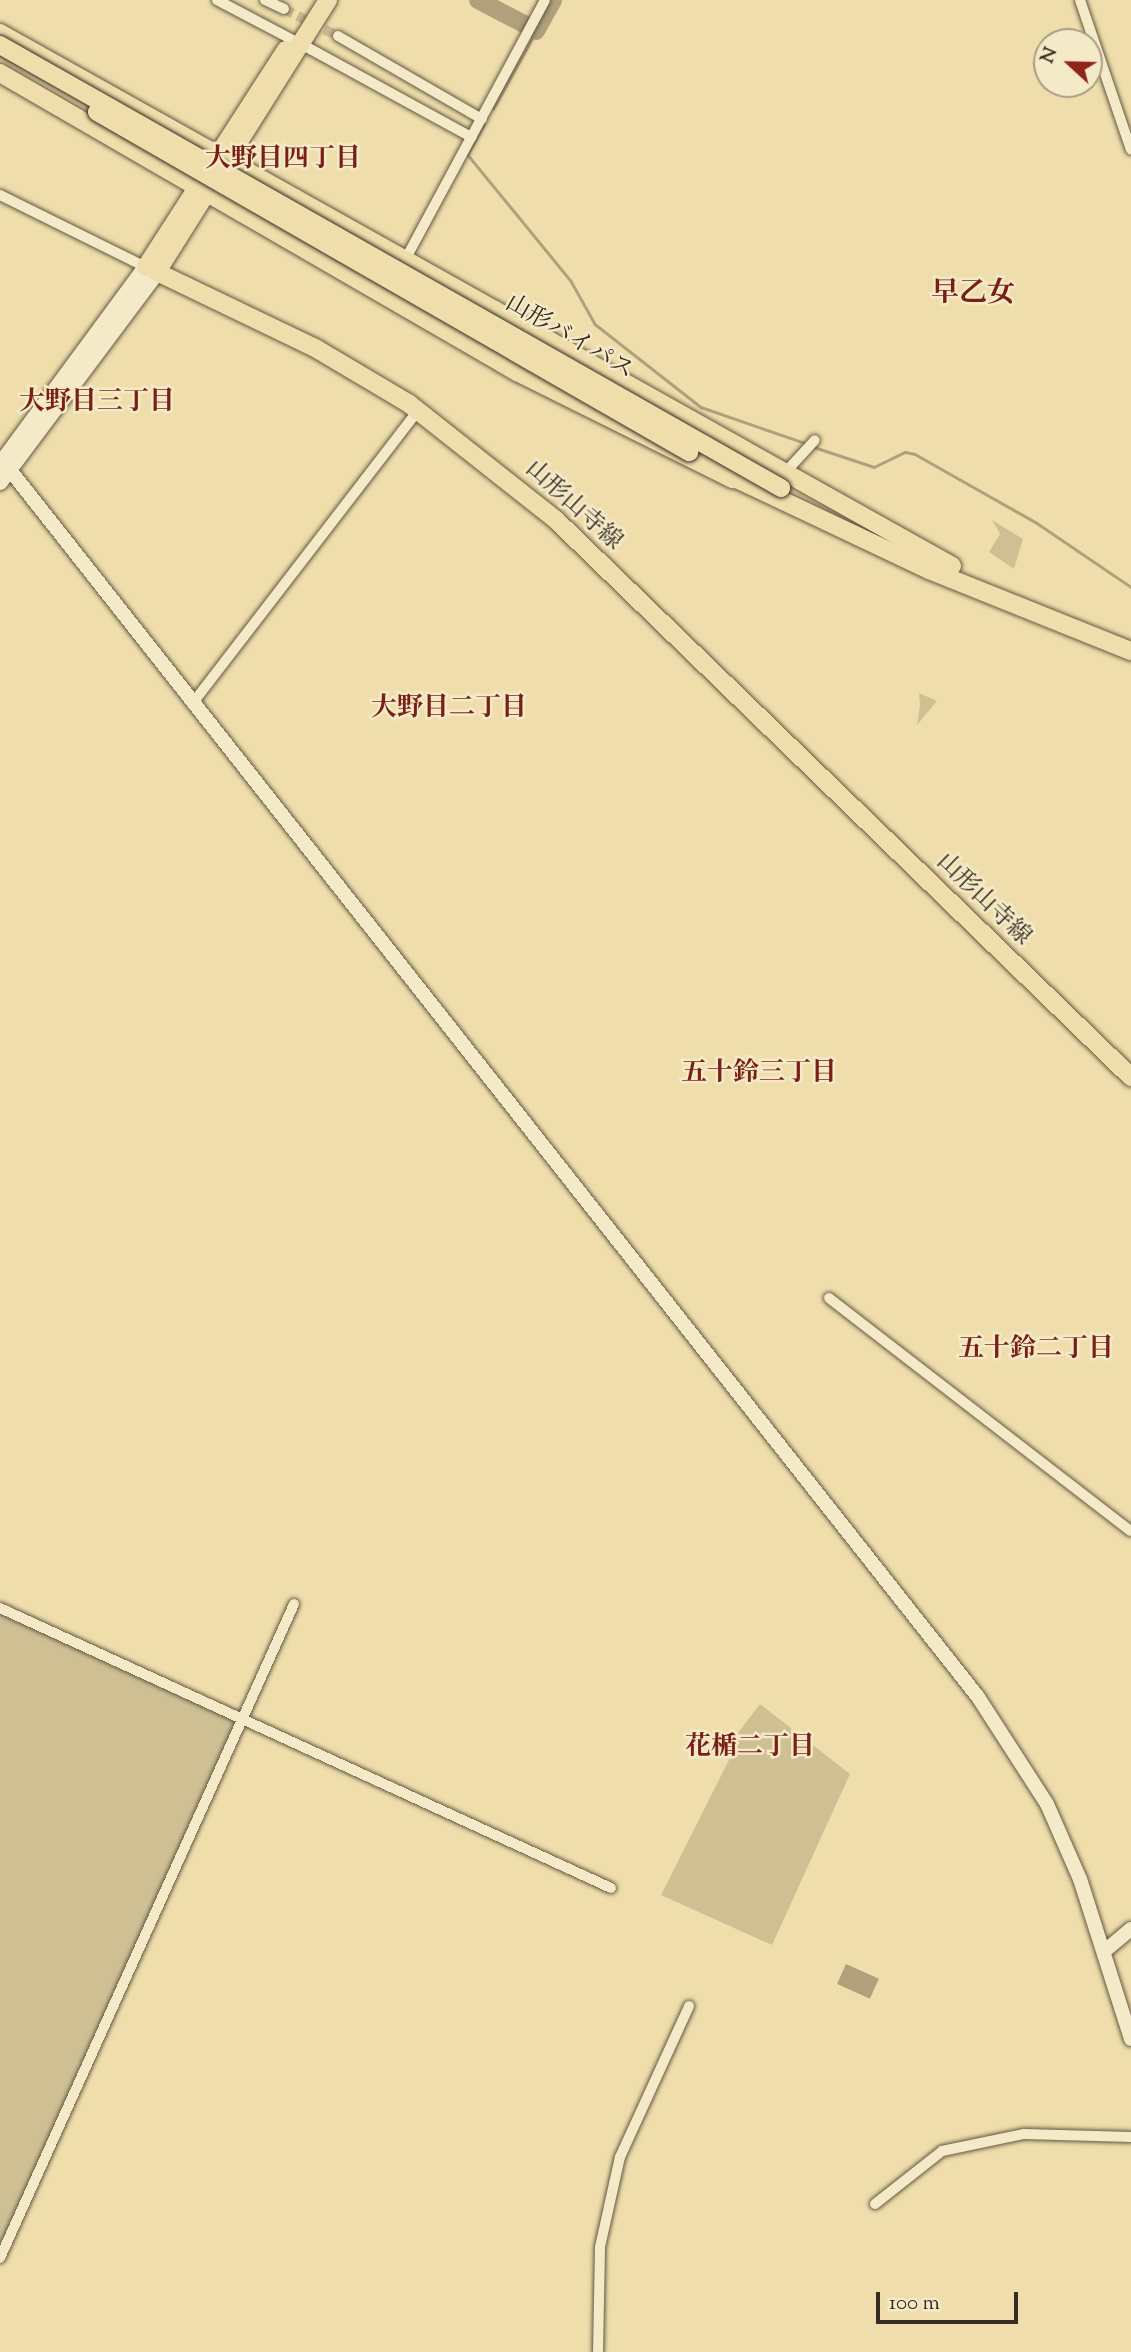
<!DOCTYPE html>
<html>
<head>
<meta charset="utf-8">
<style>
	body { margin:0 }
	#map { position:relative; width:1131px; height:2352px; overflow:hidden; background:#efdeab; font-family:"Sorts Mill Goudy","Noto Serif JP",serif }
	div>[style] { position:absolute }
	.green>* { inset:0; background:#cfc094 }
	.water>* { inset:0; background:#b0a17c; transform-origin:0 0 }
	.stream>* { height:2.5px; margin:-1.25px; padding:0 1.25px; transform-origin:1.25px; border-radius:1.25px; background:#b0a17c }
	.river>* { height:18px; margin:-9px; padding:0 9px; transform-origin:9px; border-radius:9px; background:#b0a17c }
	.minor-tunnel>* { height:10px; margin-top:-5px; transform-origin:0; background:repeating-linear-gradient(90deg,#caba8f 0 10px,transparent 0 15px) }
	.roads { filter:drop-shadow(0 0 2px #645844) drop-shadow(0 0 2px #645844) }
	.minor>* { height:10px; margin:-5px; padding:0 5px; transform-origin:5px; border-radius:5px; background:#f5eac8 }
	.tertiary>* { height:14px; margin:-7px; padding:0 7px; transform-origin:7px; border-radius:7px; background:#f5eac8 }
	.secondary>* { height:16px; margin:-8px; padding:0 8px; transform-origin:8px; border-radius:8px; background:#f5eac8 }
	.primary>* { height:18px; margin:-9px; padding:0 9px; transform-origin:9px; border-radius:9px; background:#efdeab }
	.trunk>* { height:18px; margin:-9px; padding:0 9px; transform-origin:9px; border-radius:9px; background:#efdeab }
	.bridges { filter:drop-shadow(0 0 2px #352b21) drop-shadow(0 0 2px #352b21) }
	.trunk-bridge>* { height:18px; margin:-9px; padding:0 9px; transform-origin:9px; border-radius:9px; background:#efdeab }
	span { translate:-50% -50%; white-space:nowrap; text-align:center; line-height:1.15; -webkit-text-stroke:5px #f5eac8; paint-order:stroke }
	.street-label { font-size:24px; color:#352b21 }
	.neighbourhood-label { font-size:26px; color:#7a1f14; font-weight:700 }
	.quarter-label { font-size:28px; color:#7a1f14; font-weight:700 }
	.north { position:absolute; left:1033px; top:28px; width:70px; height:70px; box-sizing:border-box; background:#f5eac8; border:2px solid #a89e85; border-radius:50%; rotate:292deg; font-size:19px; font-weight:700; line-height:28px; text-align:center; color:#352b21 }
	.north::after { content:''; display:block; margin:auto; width:24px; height:32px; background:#8f2418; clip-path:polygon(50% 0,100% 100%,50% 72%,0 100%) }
	.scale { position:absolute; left:876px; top:2292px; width:142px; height:32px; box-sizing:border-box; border:4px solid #352b21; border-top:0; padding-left:9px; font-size:21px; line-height:24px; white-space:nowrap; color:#352b21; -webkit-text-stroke:5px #f5eac8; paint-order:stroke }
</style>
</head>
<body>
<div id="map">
	<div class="green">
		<div style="clip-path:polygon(992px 520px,1023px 539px,1014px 569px,989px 552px,1000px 534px)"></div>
		<div style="clip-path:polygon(919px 693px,937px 701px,917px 725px,920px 706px)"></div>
		<div style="clip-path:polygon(0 1608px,244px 1719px,0 2258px)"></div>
		<div style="clip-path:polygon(760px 1704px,850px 1774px,772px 1945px,661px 1895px,731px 1756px,725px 1750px)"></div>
	</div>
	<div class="water">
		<div style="left:846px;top:1964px;width:36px;height:22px;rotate:24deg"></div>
	</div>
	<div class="stream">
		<div style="left:493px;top:109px;width:89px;rotate:-61.1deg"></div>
		<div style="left:485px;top:124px;width:35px;rotate:119deg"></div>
		<div style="left:468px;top:155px;width:163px;rotate:50.7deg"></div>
		<div style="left:571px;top:281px;width:49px;rotate:60.8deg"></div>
		<div style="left:595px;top:324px;width:135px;rotate:38.1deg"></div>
		<div style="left:701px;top:407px;width:113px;rotate:19.1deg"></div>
		<div style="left:814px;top:447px;width:63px;rotate:18.4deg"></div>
		<div style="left:874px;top:467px;width:34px;rotate:-26deg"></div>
		<div style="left:905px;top:452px;width:10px;rotate:11deg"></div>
		<div style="left:915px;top:454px;width:140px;rotate:29.5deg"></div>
		<div style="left:1037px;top:523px;width:114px;rotate:34.2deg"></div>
	</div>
	<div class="river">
		<div style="left:478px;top:0;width:52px;rotate:27.6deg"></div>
		<div style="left:536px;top:31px;width:35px;rotate:-61deg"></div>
	</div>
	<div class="minor-tunnel">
		<div style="left:284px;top:9px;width:60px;rotate:26.6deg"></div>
	</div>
	<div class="roads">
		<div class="minor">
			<div style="left:217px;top:0;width:86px;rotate:27.8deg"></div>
			<div style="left:265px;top:0;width:21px;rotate:25deg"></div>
			<div style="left:1080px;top:0;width:158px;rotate:71.2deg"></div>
			<div style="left:338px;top:36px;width:166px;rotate:30deg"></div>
			<div style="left:303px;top:45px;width:192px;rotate:28.7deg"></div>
			<div style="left:0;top:195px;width:163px;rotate:26.3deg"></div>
			<div style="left:405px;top:260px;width:295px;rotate:-61.7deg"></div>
			<div style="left:783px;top:475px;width:47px;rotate:-47.6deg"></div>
			<div style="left:192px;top:704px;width:370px;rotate:-52.4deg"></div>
			<div style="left:829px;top:1298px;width:381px;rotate:37.7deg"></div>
			<div style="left:0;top:1608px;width:672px;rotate:24.62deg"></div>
			<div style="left:875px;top:2204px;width:85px;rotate:-38.3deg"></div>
			<div style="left:942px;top:2151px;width:84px;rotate:-11.7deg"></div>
			<div style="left:1024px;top:2134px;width:107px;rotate:1.6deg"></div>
			<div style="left:0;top:2258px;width:717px;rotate:-65.79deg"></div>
			<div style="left:598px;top:2352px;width:105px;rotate:-88.9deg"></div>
			<div style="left:600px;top:2247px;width:92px;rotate:-77.5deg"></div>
			<div style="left:620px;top:2157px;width:166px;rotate:-65.4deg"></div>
		</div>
		<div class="tertiary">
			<div style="left:10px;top:470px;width:1563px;rotate:51.73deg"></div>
			<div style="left:978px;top:1697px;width:127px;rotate:57.2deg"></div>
			<div style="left:1047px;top:1804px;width:82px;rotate:66.3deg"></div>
			<div style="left:1080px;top:1879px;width:168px;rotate:72.3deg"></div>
			<div style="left:1107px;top:1949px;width:31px;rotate:-40deg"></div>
		</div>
		<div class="secondary">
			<div style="left:0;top:465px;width:246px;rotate:-53.6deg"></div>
			<div style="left:0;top:482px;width:262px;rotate:-53.2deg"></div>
		</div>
		<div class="primary">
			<div style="left:328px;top:0;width:321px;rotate:122.2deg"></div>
			<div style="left:157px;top:272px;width:178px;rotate:25.7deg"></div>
			<div style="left:317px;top:349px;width:106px;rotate:30.7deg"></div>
			<div style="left:408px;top:403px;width:189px;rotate:38.3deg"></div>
			<div style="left:556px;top:520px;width:801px;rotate:44.09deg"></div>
			<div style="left:146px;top:267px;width:258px;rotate:-57.2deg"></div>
		</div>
		<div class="trunk">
			<div style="left:0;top:33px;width:1091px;rotate:29.24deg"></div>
			<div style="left:0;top:73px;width:597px;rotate:30.04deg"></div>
			<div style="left:517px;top:372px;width:241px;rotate:26.4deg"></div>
			<div style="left:724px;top:473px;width:227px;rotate:25.3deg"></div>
			<div style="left:929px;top:570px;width:218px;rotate:21.9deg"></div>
		</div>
	</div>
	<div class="bridges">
		<div class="trunk-bridge">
			<div style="left:0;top:45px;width:898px;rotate:29.56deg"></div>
			<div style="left:97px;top:112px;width:683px;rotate:29.87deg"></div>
		</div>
	</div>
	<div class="street-label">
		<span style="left:569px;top:338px;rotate:30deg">山形バイパス</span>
		<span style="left:573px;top:506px;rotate:42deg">山形山寺線</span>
		<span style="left:983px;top:900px;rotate:44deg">山形山寺線</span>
	</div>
	<div class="neighbourhood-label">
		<span style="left:283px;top:160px">大野目四丁目</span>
		<span style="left:97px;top:403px">大野目三丁目</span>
		<span style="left:449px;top:709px">大野目二丁目</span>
		<span style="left:759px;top:1074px">五十鈴三丁目</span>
		<span style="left:1036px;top:1350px">五十鈴二丁目</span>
		<span style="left:750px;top:1748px">花楯二丁目</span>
	</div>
	<div class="quarter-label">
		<span style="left:973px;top:294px">早乙女</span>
	</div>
	<div class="north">N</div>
	<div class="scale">100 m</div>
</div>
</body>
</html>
